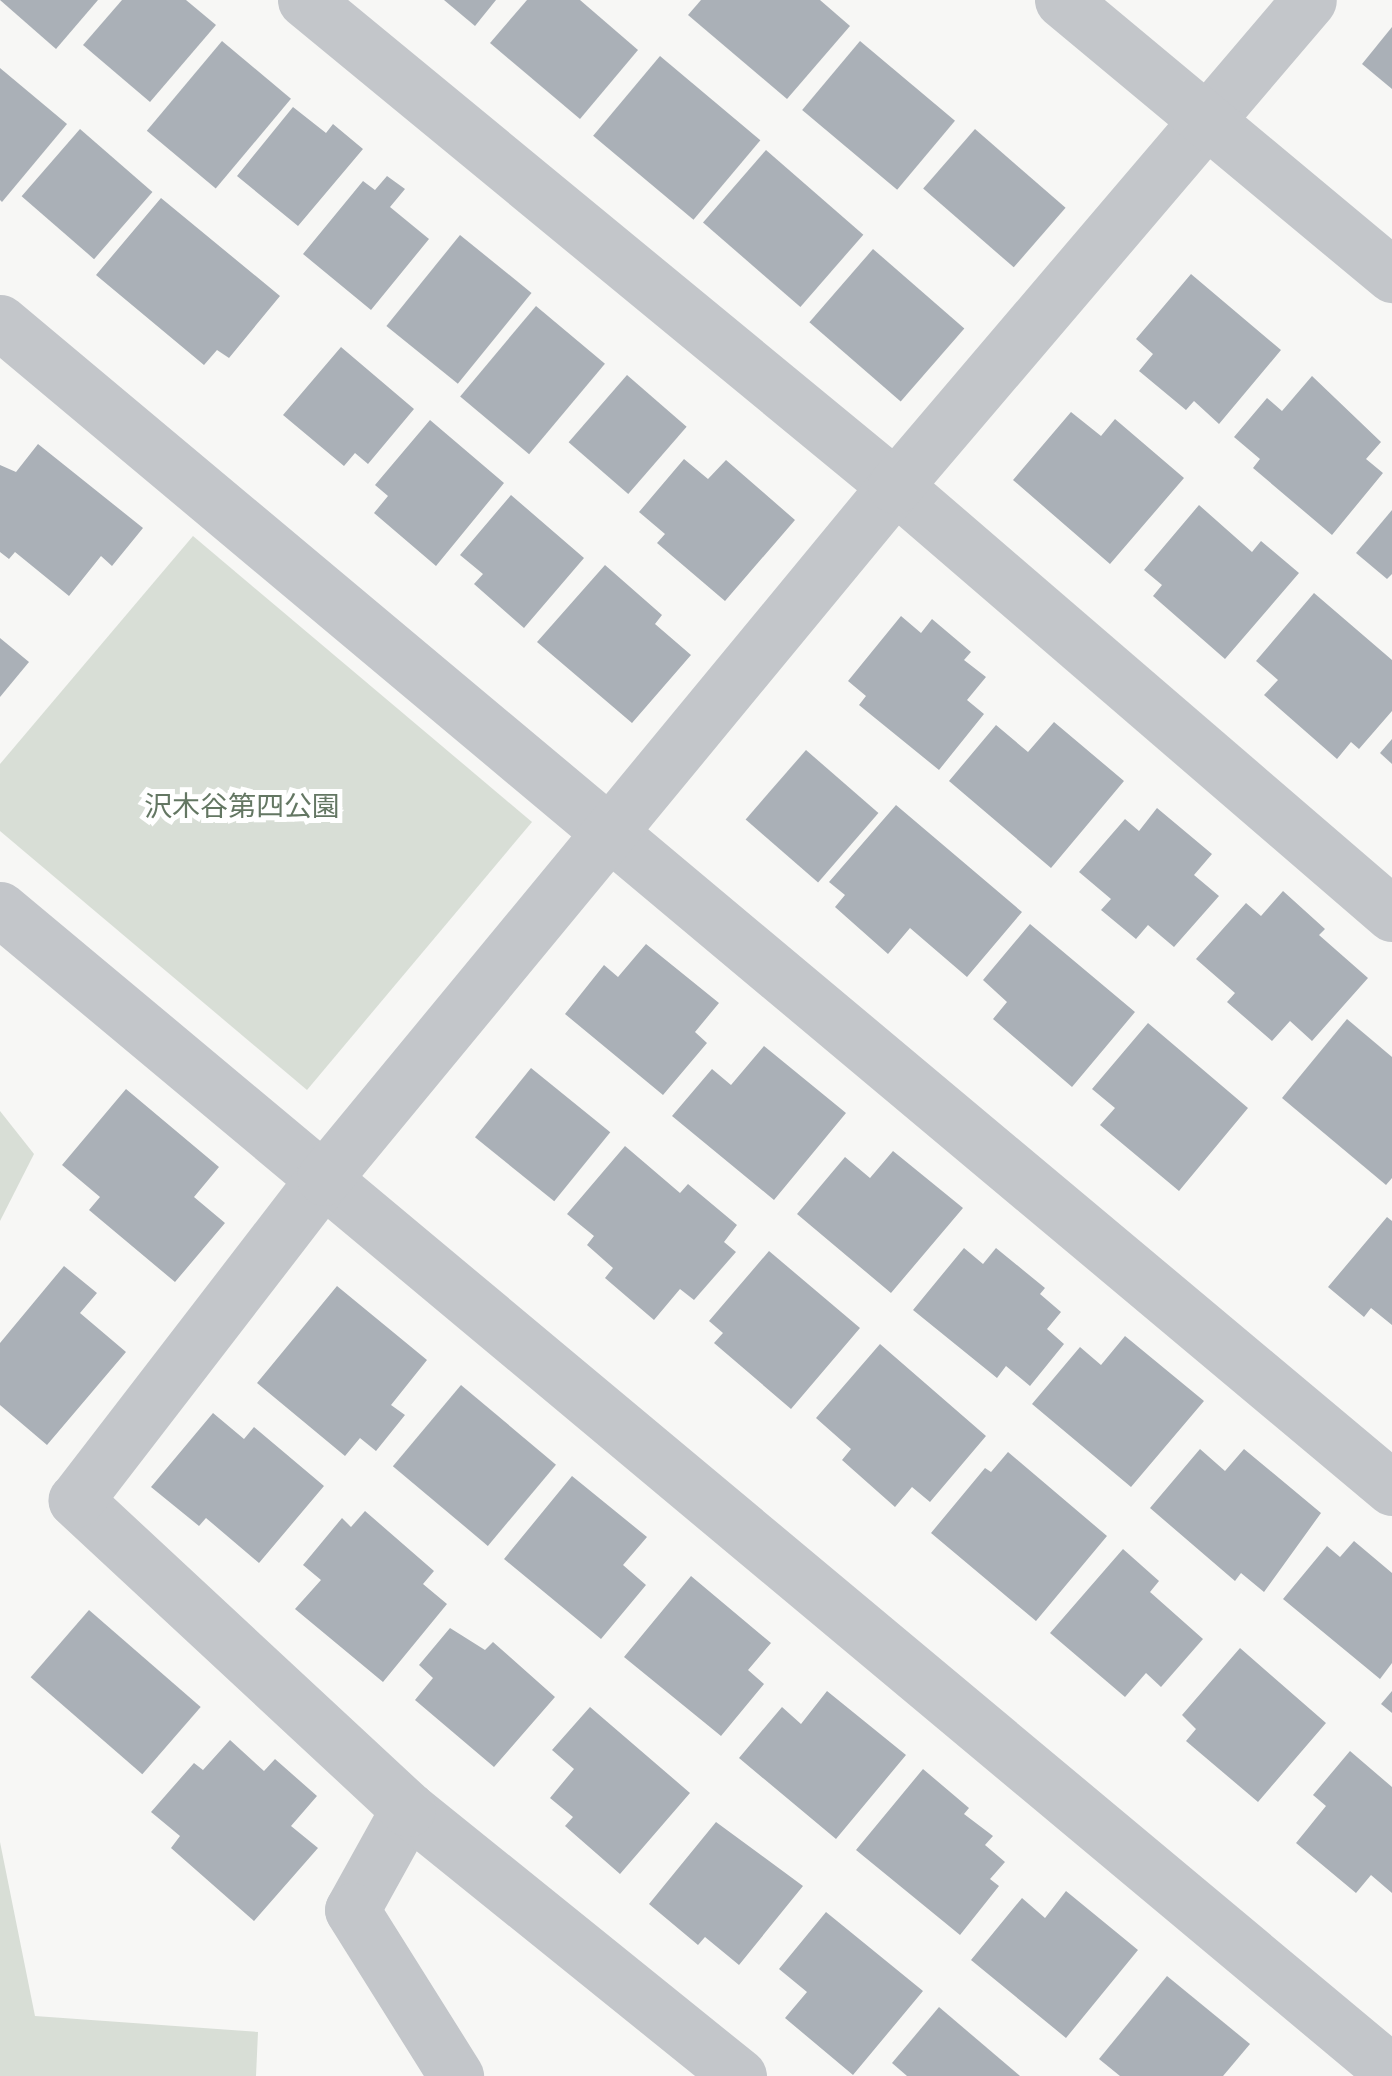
<!DOCTYPE html>
<html>
<head>
<meta charset="utf-8">
<style>
	body { margin:0 }
	#map { position:relative; width:1392px; height:2076px; overflow:hidden; background:#f7f7f5; font-family:Signika,"Noto Sans JP",sans-serif }
	div>[style] { position:absolute }
	.green>* { inset:0; background:#d8ded6 }
	.building>* { inset:0; background:#aab0b7; transform-origin:0 0 }
	.minor>* { height:55px; margin:-27.5px; padding:0 27.5px; transform-origin:27.5px; border-radius:27.5px; background:#c3c6ca }
	.tertiary>* { height:55px; margin:-27.5px; padding:0 27.5px; transform-origin:27.5px; border-radius:27.5px; background:#c3c6ca }
	span { translate:-50% -50%; white-space:nowrap; text-align:center; line-height:1.15; -webkit-text-stroke:10px #fff; paint-order:stroke }
	.park-label { font-size:28px; color:#647763 }
</style>
</head>
<body>
<div id="map">
	<div class="green">
		<div style="clip-path:polygon(193px 536px,532px 822px,307px 1090px,0 831px,0 764px)"></div>
		<div style="clip-path:polygon(0 1111px,34px 1154px,0 1221px)"></div>
		<div style="clip-path:polygon(0 1842px,35px 2016px,258px 2032px,256px 2076px,0 2076px)"></div>
	</div>
	<div class="building">
		<div style="clip-path:polygon(0 0,98px 0,56px 49px)"></div>
		<div style="clip-path:polygon(122px 0,186px 0,216px 25px,150px 102px,83px 45px)"></div>
		<div style="clip-path:polygon(444px 0,496px 0,475px 26px)"></div>
		<div style="clip-path:polygon(527px 0,580px 0,638px 50px,580px 119px,490px 43px)"></div>
		<div style="clip-path:polygon(701px 0,820px 0,850px 26px,787px 99px,688px 15px)"></div>
		<div style="clip-path:polygon(1392px 27px,1392px 89px,1362px 64px)"></div>
		<div style="left:222px;top:41px;width:90px;height:117px;rotate:40deg"></div>
		<div style="left:860px;top:41px;width:124px;height:90px;rotate:40deg"></div>
		<div style="left:660px;top:56px;width:131px;height:104px;rotate:40deg"></div>
		<div style="clip-path:polygon(0 68px,67px 124px,2px 202px,0 200px)"></div>
		<div style="clip-path:polygon(293px 107px,326px 133px,333px 124px,363px 149px,298px 226px,237px 176px)"></div>
		<div style="left:80px;top:129px;width:96px;height:89px;rotate:41deg"></div>
		<div style="left:975px;top:129px;width:120px;height:79px;rotate:41deg"></div>
		<div style="left:766px;top:150px;width:129px;height:96px;rotate:41deg"></div>
		<div style="clip-path:polygon(387px 176px,405px 189px,390px 207px,429px 239px,371px 310px,303px 254px,363px 181px,375px 190px)"></div>
		<div style="clip-path:polygon(161px 198px,280px 296px,229px 358px,217px 350px,204px 365px,96px 275px)"></div>
		<div style="left:460px;top:235px;width:92px;height:117px;rotate:39deg"></div>
		<div style="left:873px;top:249px;width:121px;height:97px;rotate:41deg"></div>
		<div style="clip-path:polygon(1191px 274px,1281px 350px,1219px 424px,1194px 401px,1186px 410px,1139px 371px,1153px 354px,1136px 339px)"></div>
		<div style="left:536px;top:306px;width:90px;height:118px;rotate:40deg"></div>
		<div style="clip-path:polygon(341px 347px,414px 409px,368px 464px,355px 453px,344px 466px,283px 415px)"></div>
		<div style="left:627px;top:375px;width:79px;height:89px;rotate:41deg"></div>
		<div style="clip-path:polygon(1312px 376px,1381px 442px,1366px 459px,1383px 473px,1332px 535px,1253px 468px,1260px 459px,1234px 437px,1267px 398px,1282px 411px)"></div>
		<div style="clip-path:polygon(1071px 412px,1101px 436px,1115px 419px,1184px 478px,1110px 564px,1013px 480px)"></div>
		<div style="clip-path:polygon(430px 420px,504px 483px,436px 566px,374px 513px,388px 496px,375px 485px)"></div>
		<div style="clip-path:polygon(38px 444px,143px 528px,112px 566px,101px 556px,69px 596px,15px 552px,9px 559px,0 552px,0 465px,16px 472px)"></div>
		<div style="clip-path:polygon(684px 459px,708px 479px,726px 460px,795px 520px,725px 601px,657px 543px,665px 534px,639px 512px)"></div>
		<div style="clip-path:polygon(511px 495px,584px 558px,524px 628px,474px 584px,483px 574px,460px 555px)"></div>
		<div style="clip-path:polygon(1199px 505px,1252px 552px,1261px 541px,1299px 573px,1225px 659px,1153px 596px,1162px 585px,1144px 570px)"></div>
		<div style="clip-path:polygon(1392px 510px,1392px 574px,1387px 579px,1356px 553px)"></div>
		<div style="clip-path:polygon(605px 565px,662px 615px,655px 624px,691px 655px,632px 723px,537px 642px)"></div>
		<div style="clip-path:polygon(1314px 593px,1392px 660px,1392px 711px,1359px 749px,1351px 742px,1337px 759px,1264px 695px,1278px 680px,1256px 661px)"></div>
		<div style="clip-path:polygon(901px 616px,921px 633px,932px 619px,971px 652px,964px 660px,986px 677px,967px 700px,984px 714px,939px 770px,859px 705px,866px 696px,848px 681px)"></div>
		<div style="clip-path:polygon(0 638px,29px 662px,0 697px)"></div>
		<div style="clip-path:polygon(1054px 722px,1124px 781px,1051px 868px,949px 781px,996px 725px,1028px 752px)"></div>
		<div style="clip-path:polygon(1392px 739px,1392px 764px,1380px 753px)"></div>
		<div style="left:806px;top:750px;width:96px;height:92px;rotate:41deg"></div>
		<div style="clip-path:polygon(896px 805px,1022px 912px,967px 977px,910px 928px,888px 954px,835px 907px,845px 895px,829px 882px)"></div>
		<div style="clip-path:polygon(1157px 808px,1212px 854px,1194px 875px,1219px 896px,1174px 947px,1148px 925px,1136px 939px,1101px 910px,1111px 899px,1079px 872px,1125px 819px,1139px 831px)"></div>
		<div style="clip-path:polygon(1283px 891px,1325px 929px,1319px 935px,1368px 978px,1312px 1041px,1290px 1021px,1272px 1041px,1227px 1002px,1235px 993px,1196px 959px,1246px 903px,1261px 916px)"></div>
		<div style="clip-path:polygon(1030px 924px,1135px 1012px,1072px 1087px,993px 1019px,1007px 1002px,983px 980px)"></div>
		<div style="clip-path:polygon(646px 944px,719px 1003px,695px 1032px,707px 1043px,663px 1095px,565px 1014px,604px 965px,618px 977px)"></div>
		<div style="clip-path:polygon(1347px 1019px,1392px 1057px,1392px 1178px,1386px 1185px,1282px 1098px)"></div>
		<div style="clip-path:polygon(1148px 1023px,1248px 1108px,1179px 1191px,1100px 1125px,1115px 1108px,1092px 1089px)"></div>
		<div style="clip-path:polygon(764px 1046px,846px 1113px,774px 1200px,672px 1116px,712px 1069px,731px 1085px)"></div>
		<div style="left:531px;top:1068px;width:102px;height:89px;rotate:39deg"></div>
		<div style="clip-path:polygon(126px 1089px,219px 1167px,194px 1197px,225px 1223px,175px 1282px,89px 1210px,100px 1197px,62px 1165px)"></div>
		<div style="clip-path:polygon(625px 1146px,680px 1193px,688px 1184px,737px 1225px,724px 1242px,736px 1252px,694px 1300px,680px 1289px,654px 1320px,605px 1278px,613px 1268px,587px 1245px,594px 1236px,567px 1214px)"></div>
		<div style="clip-path:polygon(893px 1151px,963px 1208px,891px 1293px,797px 1214px,845px 1157px,870px 1178px)"></div>
		<div style="clip-path:polygon(1387px 1217px,1392px 1221px,1392px 1325px,1371px 1308px,1364px 1317px,1328px 1287px)"></div>
		<div style="clip-path:polygon(964px 1248px,983px 1264px,996px 1248px,1045px 1288px,1040px 1294px,1061px 1312px,1047px 1329px,1064px 1344px,1030px 1386px,1006px 1366px,997px 1378px,913px 1310px)"></div>
		<div style="clip-path:polygon(769px 1251px,860px 1328px,791px 1409px,714px 1343px,723px 1333px,709px 1321px)"></div>
		<div style="clip-path:polygon(64px 1266px,97px 1293px,80px 1313px,126px 1352px,47px 1445px,0 1405px,0 1343px)"></div>
		<div style="clip-path:polygon(337px 1286px,427px 1360px,391px 1405px,405px 1415px,376px 1451px,360px 1438px,345px 1456px,257px 1383px)"></div>
		<div style="clip-path:polygon(1125px 1336px,1204px 1401px,1131px 1487px,1032px 1404px,1080px 1347px,1101px 1365px)"></div>
		<div style="clip-path:polygon(880px 1344px,986px 1436px,930px 1502px,912px 1487px,895px 1507px,842px 1460px,851px 1449px,816px 1418px)"></div>
		<div style="left:461px;top:1385px;width:124px;height:106px;rotate:40deg"></div>
		<div style="clip-path:polygon(213px 1413px,244px 1439px,254px 1427px,324px 1486px,259px 1563px,206px 1518px,199px 1526px,151px 1487px)"></div>
		<div style="clip-path:polygon(1200px 1449px,1225px 1471px,1244px 1449px,1321px 1513px,1264px 1592px,1241px 1573px,1235px 1581px,1150px 1508px)"></div>
		<div style="clip-path:polygon(1008px 1452px,1107px 1536px,1036px 1621px,931px 1533px,985px 1468px,991px 1472px)"></div>
		<div style="clip-path:polygon(572px 1476px,647px 1537px,623px 1565px,646px 1585px,601px 1639px,504px 1559px)"></div>
		<div style="clip-path:polygon(365px 1511px,434px 1571px,423px 1584px,447px 1604px,383px 1682px,295px 1609px,321px 1580px,303px 1565px,342px 1518px,351px 1527px)"></div>
		<div style="clip-path:polygon(1354px 1541px,1392px 1573px,1392px 1663px,1380px 1679px,1283px 1599px,1327px 1546px,1340px 1557px)"></div>
		<div style="clip-path:polygon(1123px 1549px,1159px 1581px,1150px 1592px,1203px 1639px,1161px 1687px,1146px 1673px,1125px 1697px,1050px 1633px)"></div>
		<div style="clip-path:polygon(691px 1576px,771px 1643px,748px 1670px,764px 1684px,721px 1736px,624px 1657px)"></div>
		<div style="left:89px;top:1610px;width:148px;height:89px;rotate:41deg"></div>
		<div style="clip-path:polygon(450px 1628px,485px 1650px,493px 1642px,555px 1697px,494px 1767px,415px 1700px,433px 1678px,419px 1665px)"></div>
		<div style="clip-path:polygon(1240px 1648px,1326px 1723px,1258px 1802px,1186px 1741px,1196px 1729px,1182px 1715px)"></div>
		<div style="clip-path:polygon(827px 1691px,906px 1755px,836px 1839px,739px 1758px,782px 1707px,801px 1724px)"></div>
		<div style="clip-path:polygon(1392px 1691px,1392px 1713px,1381px 1704px)"></div>
		<div style="clip-path:polygon(590px 1707px,690px 1793px,620px 1874px,565px 1826px,573px 1817px,550px 1798px,574px 1769px,552px 1750px)"></div>
		<div style="clip-path:polygon(230px 1740px,264px 1771px,275px 1759px,317px 1796px,291px 1826px,318px 1848px,254px 1921px,171px 1848px,180px 1836px,151px 1812px,194px 1763px,203px 1770px)"></div>
		<div style="clip-path:polygon(1350px 1751px,1392px 1787px,1392px 1893px,1371px 1875px,1356px 1893px,1296px 1843px,1326px 1806px,1313px 1795px)"></div>
		<div style="clip-path:polygon(923px 1769px,969px 1808px,964px 1814px,993px 1836px,985px 1845px,1005px 1862px,990px 1879px,999px 1886px,960px 1935px,856px 1850px)"></div>
		<div style="clip-path:polygon(716px 1822px,803px 1886px,739px 1965px,705px 1937px,698px 1945px,649px 1904px)"></div>
		<div style="clip-path:polygon(1066px 1891px,1138px 1950px,1066px 2038px,971px 1960px,1022px 1898px,1045px 1918px)"></div>
		<div style="clip-path:polygon(826px 1912px,923px 1991px,853px 2075px,785px 2018px,807px 1992px,779px 1969px)"></div>
		<div style="clip-path:polygon(1167px 1976px,1250px 2044px,1223px 2076px,1120px 2076px,1099px 2059px)"></div>
		<div style="clip-path:polygon(939px 2007px,1020px 2076px,907px 2076px,892px 2063px)"></div>
	</div>
	<div class="minor">
		<div style="left:305px;top:0;width:764px;rotate:39.48deg"></div>
		<div style="left:895px;top:486px;width:656px;rotate:40.73deg"></div>
		<div style="left:0;top:322px;width:1816px;rotate:39.95deg"></div>
		<div style="left:0;top:909px;width:1814px;rotate:39.88deg"></div>
		<div style="left:408px;top:1809px;width:115px;rotate:119deg"></div>
		<div style="left:352px;top:1910px;width:196px;rotate:57.9deg"></div>
		<div style="left:739px;top:2076px;width:425px;rotate:-141.1deg"></div>
		<div style="left:408px;top:1809px;width:454px;rotate:-137.1deg"></div>
		<div style="left:76px;top:1500px;width:406px;rotate:-52.4deg"></div>
		<div style="left:324px;top:1178px;width:897px;rotate:-50.47deg"></div>
		<div style="left:895px;top:486px;width:638px;rotate:-49.57deg"></div>
	</div>
	<div class="tertiary">
		<div style="left:1062px;top:0;width:430px;rotate:39.8deg"></div>
	</div>
	<div class="park-label">
		<span style="left:242px;top:807px">沢木谷第四公園</span>
	</div>
</div>
</body>
</html>
